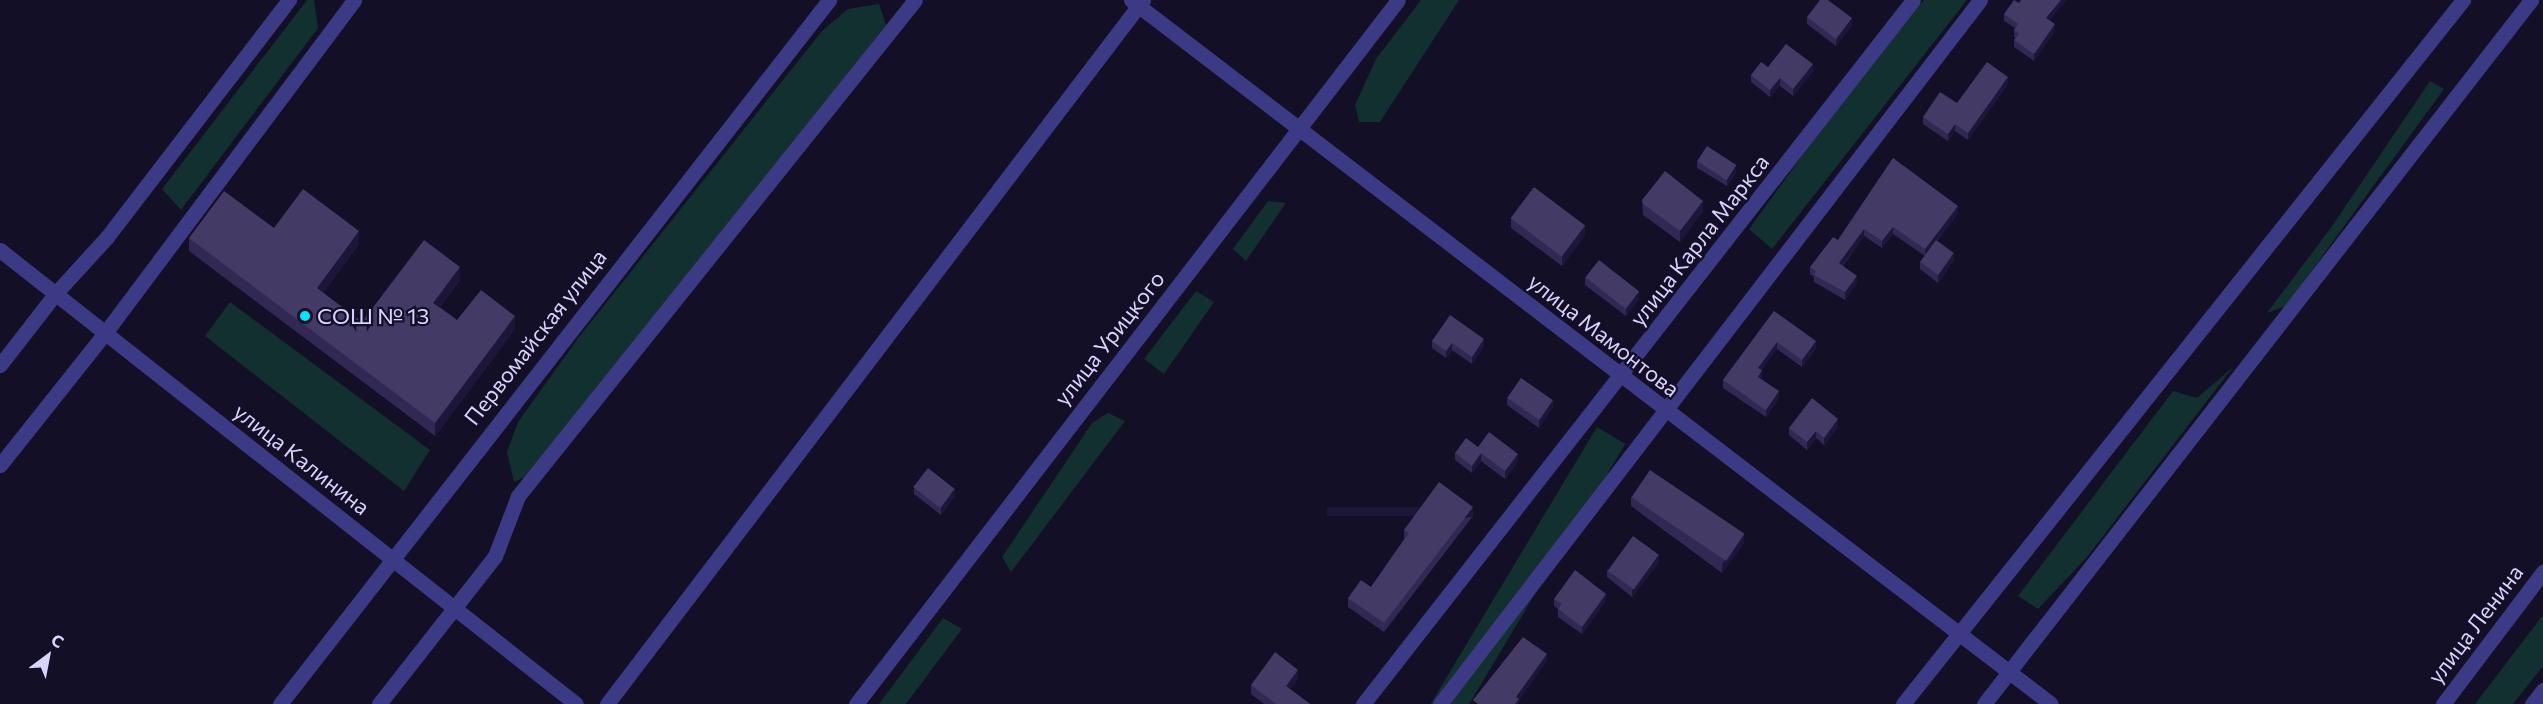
<!DOCTYPE html>
<html>
<head>
<meta charset="utf-8">
<style>
	body { margin:0 }
	#map { position:relative; width:2543px; height:704px; overflow:hidden; background:#130f26; font-family:Commissioner,sans-serif }
	div>[style] { position:absolute }
	.green>* { inset:0; background:#12302f; transform-origin:0 0 }
	.minor>* { height:15px; margin:-7.5px; padding:0 7.5px; transform-origin:7.5px; border-radius:7.5px; background:#3d3a85 }
	.tertiary>* { height:15px; margin:-7.5px; padding:0 7.5px; transform-origin:7.5px; border-radius:7.5px; background:#3d3a85 }
	.wall>* { inset:0; background:#312854 }
	.shaded-wall>* { inset:0; background:#1d163a; transform-origin:0 0 }
	.building>* { inset:0; background:#433a66; transform-origin:0 0 }
	.dots>* { width:16px; height:16px; translate:-50% -50%; box-sizing:border-box; border:3px solid #130f26; border-radius:50% }
	span { translate:-50% -50%; white-space:nowrap; text-align:center; line-height:1.15; -webkit-text-stroke:4.5px #130f26; paint-order:stroke }
	.street-label { font-size:22px; color:#d9d4ff }
	.poi-label { font-size:22px; color:#d9d4ff }
	.left { translate:0 -50%; text-align:left }
	.north { position:absolute; left:18px; top:626px; width:60px; height:60px; -webkit-text-stroke:4px #130f26; paint-order:stroke; rotate:32deg; font-size:16px; font-weight:700; line-height:24px; text-align:center; color:#d9d4ff }
	.north::after { content:''; display:block; margin:auto; width:21px; height:27px; background:#d9d4ff; clip-path:polygon(50% 0,100% 100%,50% 72%,0 100%) }
</style>
</head>
<body>
<div id="map">
	<div class="green">
		<div style="clip-path:polygon(307px 0,314px 0,318px 28px,181px 210px,162px 189px)"></div>
		<div style="clip-path:polygon(1421px 0,1459px 0,1380px 122px,1359px 122px,1355px 105px,1376px 59px)"></div>
		<div style="clip-path:polygon(1924px 0,1967px 0,1772px 249px,1749px 229px,1884px 43px)"></div>
		<div style="clip-path:polygon(879px 4px,886px 25px,537px 471px,514px 482px,507px 452px,518px 422px,579px 337px,822px 31px,848px 9px)"></div>
		<div style="clip-path:polygon(2430px 81px,2444px 89px,2286px 306px,2267px 313px,2330px 229px)"></div>
		<div style="clip-path:polygon(1268px 201px,1286px 203px,1246px 261px,1233px 249px)"></div>
		<div style="clip-path:polygon(1196px 291px,1214px 302px,1164px 374px,1144px 359px)"></div>
		<div style="clip-path:polygon(230px 302px,430px 450px,404px 491px,205px 336px)"></div>
		<div style="clip-path:polygon(2233px 367px,2087px 557px,2038px 609px,2018px 596px,2173px 391px,2197px 398px)"></div>
		<div style="clip-path:polygon(1108px 413px,1125px 421px,1011px 572px,1002px 557px,1092px 423px)"></div>
		<div style="left:1597px;top:427px;width:33px;height:348px;rotate:31deg"></div>
		<div style="clip-path:polygon(2543px 615px,2543px 666px,2513px 704px,2475px 704px)"></div>
		<div style="clip-path:polygon(943px 618px,962px 629px,906px 704px,879px 704px)"></div>
	</div>
	<div class="minor">
		<div style="left:0;top:250px;width:733px;rotate:38.24deg"></div>
		<div style="left:0;top:365px;width:90px;rotate:-52.2deg"></div>
		<div style="left:55px;top:294px;width:77px;rotate:-47.6deg"></div>
		<div style="left:107px;top:237px;width:299px;rotate:-52.5deg"></div>
		<div style="left:0;top:465px;width:169px;rotate:-51.5deg"></div>
		<div style="left:105px;top:333px;width:416px;rotate:-53.2deg"></div>
		<div style="left:280px;top:704px;width:893px;rotate:-52.05deg"></div>
		<div style="left:379px;top:704px;width:188px;rotate:-51.9deg"></div>
		<div style="left:495px;top:556px;width:64px;rotate:-69deg"></div>
		<div style="left:518px;top:496px;width:635px;rotate:-51.33deg"></div>
		<div style="left:607px;top:704px;width:885px;rotate:-52.72deg"></div>
		<div style="left:1363px;top:704px;width:893px;rotate:-52deg"></div>
		<div style="left:1440px;top:704px;width:887px;rotate:-52.51deg"></div>
		<div style="left:1903px;top:704px;width:900px;rotate:-51.5deg"></div>
		<div style="left:1984px;top:704px;width:892px;rotate:-52.15deg"></div>
	</div>
	<div class="tertiary">
		<div style="left:1131px;top:0;width:1158px;rotate:37.42deg"></div>
		<div style="left:856px;top:704px;width:888px;rotate:-52.41deg"></div>
		<div style="left:2443px;top:704px;width:166px;rotate:-52.9deg"></div>
		<div style="left:2532px;top:704px;width:18px;rotate:-52deg"></div>
	</div>
	<div class="wall">
		<div style="clip-path:polygon(2004px 14px,2050px 20px,2055px 31px,2034px 61px,2014px 47px,2014px 40px,2016px 39px,2014px 37px,2014px 30px,2015px 28px,2004px 21px)"></div>
		<div style="clip-path:polygon(1807px 17px,1852px 25px,1836px 46px,1807px 24px)"></div>
		<div style="clip-path:polygon(1768px 67px,1813px 71px,1793px 96px,1780px 86px,1770px 97px,1751px 82px,1751px 75px)"></div>
		<div style="clip-path:polygon(2008px 84px,1968px 140px,1955px 131px,1948px 141px,1923px 124px,1923px 117px)"></div>
		<div style="clip-path:polygon(1893px 158px,1958px 213px,1937px 241px,1954px 260px,1938px 283px,1920px 269px,1920px 262px,1925px 256px,1893px 234px,1882px 248px,1864px 236px,1843px 266px,1857px 283px,1845px 300px,1814px 282px,1814px 277px,1810px 274px,1810px 267px,1838px 240px)"></div>
		<div style="clip-path:polygon(1697px 161px,1736px 173px,1727px 186px,1697px 168px)"></div>
		<div style="clip-path:polygon(1642px 200px,1703px 211px,1680px 242px,1643px 215px)"></div>
		<div style="clip-path:polygon(1511px 218px,1585px 235px,1562px 266px,1511px 228px)"></div>
		<div style="clip-path:polygon(274px 228px,359px 244px,323px 293px,362px 322px,460px 280px,440px 307px,457px 320px,515px 329px,435px 436px,189px 251px,189px 238px)"></div>
		<div style="clip-path:polygon(1585px 277px,1639px 299px,1626px 316px,1585px 285px)"></div>
		<div style="clip-path:polygon(1774px 311px,1816px 348px,1802px 367px,1777px 349px,1761px 370px,1762px 378px,1761px 379px,1779px 398px,1766px 417px,1723px 388px,1723px 380px)"></div>
		<div style="clip-path:polygon(1432px 341px,1484px 346px,1472px 364px,1452px 350px,1446px 358px,1432px 348px)"></div>
		<div style="clip-path:polygon(1507px 398px,1553px 407px,1539px 428px,1507px 405px)"></div>
		<div style="clip-path:polygon(1838px 427px,1824px 445px,1816px 438px,1807px 450px,1789px 435px,1789px 428px)"></div>
		<div style="clip-path:polygon(1478px 447px,1518px 461px,1505px 479px,1481px 461px,1472px 473px,1455px 460px,1455px 453px)"></div>
		<div style="clip-path:polygon(914px 487px,955px 496px,941px 515px,914px 494px)"></div>
		<div style="clip-path:polygon(1631px 497px,1744px 543px,1722px 573px,1631px 506px)"></div>
		<div style="clip-path:polygon(1473px 516px,1384px 632px,1348px 607px,1348px 598px,1371px 587px,1404px 539px,1404px 530px)"></div>
		<div style="clip-path:polygon(1659px 562px,1632px 597px,1607px 577px,1607px 570px)"></div>
		<div style="clip-path:polygon(1554px 599px,1606px 601px,1582px 634px,1558px 617px,1558px 609px,1554px 606px)"></div>
		<div style="clip-path:polygon(1298px 679px,1290px 689px,1310px 704px,1264px 704px,1251px 694px,1251px 685px)"></div>
	</div>
	<div class="shaded-wall">
		<div style="clip-path:polygon(2061px 0,2067px 0,2046px 25px,2046px 18px)"></div>
		<div style="clip-path:polygon(1852px 18px,1852px 25px,1836px 46px,1836px 39px)"></div>
		<div style="clip-path:polygon(2055px 24px,2055px 31px,2034px 61px,2034px 54px)"></div>
		<div style="clip-path:polygon(1813px 64px,1813px 71px,1793px 96px,1793px 89px)"></div>
		<div style="clip-path:polygon(2008px 77px,2008px 84px,1968px 140px,1968px 133px)"></div>
		<div style="clip-path:polygon(1780px 78px,1780px 86px,1770px 97px,1770px 90px)"></div>
		<div style="clip-path:polygon(1955px 124px,1955px 131px,1948px 141px,1948px 134px)"></div>
		<div style="clip-path:polygon(1736px 165px,1736px 173px,1727px 186px,1727px 179px)"></div>
		<div style="clip-path:polygon(1703px 201px,1703px 211px,1680px 242px,1680px 231px)"></div>
		<div style="clip-path:polygon(1958px 206px,1958px 213px,1925px 256px,1925px 249px)"></div>
		<div style="clip-path:polygon(1585px 225px,1585px 235px,1562px 266px,1562px 255px)"></div>
		<div style="clip-path:polygon(1893px 227px,1893px 234px,1882px 248px,1882px 241px)"></div>
		<div style="clip-path:polygon(1864px 229px,1864px 236px,1839px 270px,1839px 263px)"></div>
		<div style="clip-path:polygon(359px 231px,359px 244px,317px 301px,317px 288px)"></div>
		<div style="clip-path:polygon(1954px 253px,1954px 260px,1938px 283px,1938px 276px)"></div>
		<div style="clip-path:polygon(460px 267px,460px 280px,433px 316px,433px 303px)"></div>
		<div style="clip-path:polygon(1857px 276px,1857px 283px,1845px 300px,1845px 292px)"></div>
		<div style="clip-path:polygon(1639px 291px,1639px 299px,1626px 316px,1626px 309px)"></div>
		<div style="clip-path:polygon(515px 316px,515px 329px,435px 436px,435px 423px)"></div>
		<div style="clip-path:polygon(1484px 339px,1484px 346px,1472px 364px,1472px 357px)"></div>
		<div style="clip-path:polygon(1816px 341px,1816px 348px,1802px 367px,1802px 360px)"></div>
		<div style="clip-path:polygon(1777px 342px,1777px 349px,1758px 375px,1758px 368px)"></div>
		<div style="clip-path:polygon(1452px 343px,1452px 350px,1446px 358px,1446px 351px)"></div>
		<div style="clip-path:polygon(1762px 370px,1762px 378px,1758px 384px,1758px 377px)"></div>
		<div style="clip-path:polygon(1779px 391px,1779px 398px,1766px 417px,1766px 410px)"></div>
		<div style="clip-path:polygon(1553px 400px,1553px 407px,1539px 428px,1539px 420px)"></div>
		<div style="clip-path:polygon(1838px 419px,1838px 427px,1824px 445px,1824px 438px)"></div>
		<div style="clip-path:polygon(1816px 431px,1816px 438px,1807px 450px,1807px 442px)"></div>
		<div style="clip-path:polygon(1481px 453px,1481px 461px,1472px 473px,1472px 466px)"></div>
		<div style="clip-path:polygon(1518px 454px,1518px 461px,1505px 479px,1505px 471px)"></div>
		<div style="clip-path:polygon(955px 489px,955px 496px,941px 515px,941px 508px)"></div>
		<div style="left:1473px;top:507px;width:9px;height:146px;rotate:90deg"></div>
		<div style="clip-path:polygon(1744px 534px,1744px 543px,1722px 573px,1722px 564px)"></div>
		<div style="clip-path:polygon(1659px 555px,1659px 562px,1632px 597px,1632px 590px)"></div>
		<div style="clip-path:polygon(1606px 594px,1606px 601px,1582px 634px,1582px 627px)"></div>
		<div style="clip-path:polygon(1547px 654px,1547px 661px,1519px 701px,1519px 704px,1515px 704px,1516px 697px)"></div>
		<div style="clip-path:polygon(1298px 670px,1298px 679px,1286px 695px,1286px 686px)"></div>
	</div>
	<div class="building">
		<div style="clip-path:polygon(1820px 0,1828px 0,1852px 18px,1836px 39px,1807px 17px)"></div>
		<div style="clip-path:polygon(2014px 0,2019px 3px,2021px 0,2061px 0,2046px 18px,2055px 24px,2034px 54px,2014px 40px,2019px 34px,2014px 30px,2018px 24px,2004px 14px)"></div>
		<div style="clip-path:polygon(1786px 44px,1813px 64px,1793px 89px,1780px 78px,1770px 90px,1751px 75px,1761px 62px,1768px 67px)"></div>
		<div style="clip-path:polygon(1987px 62px,2008px 77px,1968px 133px,1955px 124px,1948px 134px,1923px 117px,1940px 92px,1957px 103px)"></div>
		<div style="left:1707px;top:146px;width:35px;height:18px;rotate:33deg"></div>
		<div style="clip-path:polygon(1893px 158px,1958px 206px,1925px 249px,1893px 227px,1882px 241px,1864px 229px,1839px 263px,1857px 276px,1845px 292px,1814px 275px,1816px 271px,1810px 267px,1833px 237px,1838px 240px)"></div>
		<div style="clip-path:polygon(1665px 171px,1703px 201px,1680px 231px,1643px 204px,1642px 200px)"></div>
		<div style="left:1534px;top:187px;width:64px;height:39px;rotate:37deg"></div>
		<div style="clip-path:polygon(303px 189px,359px 231px,317px 288px,362px 322px,424px 240px,460px 267px,433px 303px,457px 320px,481px 290px,515px 316px,435px 423px,189px 238px,224px 191px,274px 228px)"></div>
		<div style="left:1936px;top:240px;width:22px;height:27px;rotate:36deg"></div>
		<div style="left:1599px;top:260px;width:51px;height:22px;rotate:38deg"></div>
		<div style="clip-path:polygon(1774px 311px,1816px 341px,1802px 360px,1777px 342px,1758px 368px,1762px 370px,1758px 377px,1779px 391px,1766px 410px,1723px 380px)"></div>
		<div style="clip-path:polygon(1450px 315px,1484px 339px,1472px 357px,1452px 343px,1446px 351px,1432px 341px)"></div>
		<div style="left:1521px;top:378px;width:39px;height:24px;rotate:35deg"></div>
		<div style="clip-path:polygon(1812px 398px,1838px 419px,1824px 438px,1816px 431px,1807px 442px,1789px 428px)"></div>
		<div style="clip-path:polygon(1489px 432px,1518px 454px,1505px 471px,1481px 453px,1472px 466px,1455px 453px,1466px 438px,1478px 447px)"></div>
		<div style="left:928px;top:468px;width:34px;height:24px;rotate:38deg"></div>
		<div style="left:1650px;top:470px;width:114px;height:33px;rotate:34deg"></div>
		<div style="clip-path:polygon(1439px 482px,1473px 507px,1384px 623px,1348px 598px,1361px 580px,1371px 587px,1409px 533px,1404px 530px)"></div>
		<div style="left:1633px;top:536px;width:32px;height:43px;rotate:36deg"></div>
		<div style="clip-path:polygon(1575px 570px,1606px 594px,1582px 627px,1558px 609px,1562px 604px,1554px 599px)"></div>
		<div style="clip-path:polygon(1523px 637px,1547px 654px,1516px 697px,1519px 699px,1515px 704px,1478px 704px,1473px 700px)"></div>
		<div style="clip-path:polygon(1275px 652px,1298px 670px,1286px 686px,1310px 704px,1276px 704px,1251px 685px)"></div>
	</div>
	<div class="dots">
		<div style="left:305px;top:316px;background:#00e5ff"></div>
	</div>
	<div class="street-label">
		<span style="left:1699px;top:240px;rotate:-52deg">улица Карла Маркса</span>
		<span style="left:1604px;top:335px;rotate:38deg">улица Мамонтова</span>
		<span style="left:535px;top:337px;rotate:-52deg">Первомайская улица</span>
		<span style="left:1109px;top:338px;rotate:-52deg">улица Урицкого</span>
		<span style="left:302px;top:459px;rotate:38deg">улица Калинина</span>
		<span style="left:2475px;top:624px;rotate:-53deg">улица Ленина</span>
	</div>
	<div class="poi-label">
		<span class="left" style="left:317px;top:316px">СОШ № 13</span>
	</div>
	<div class="north">С</div>
</div>
</body>
</html>
